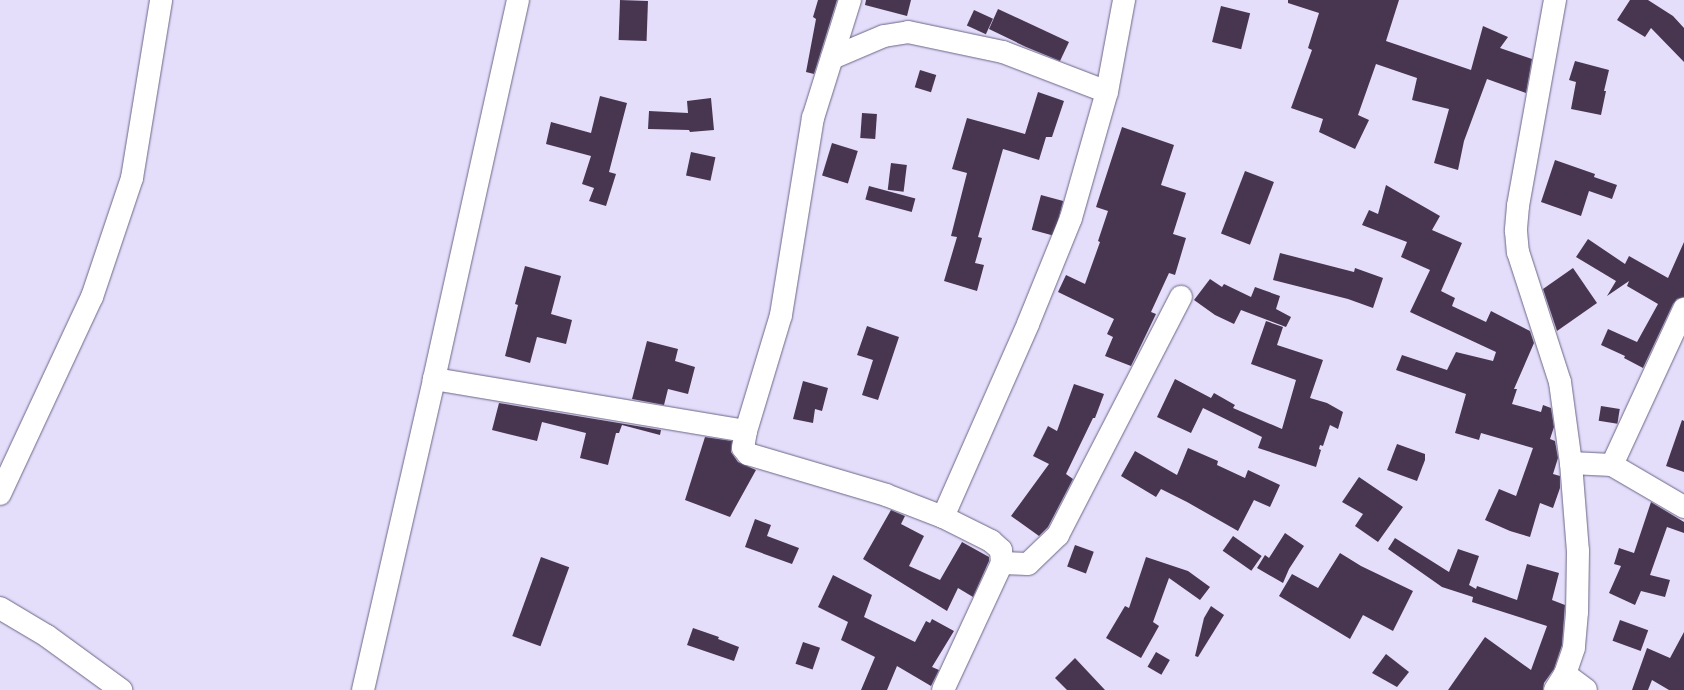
<!DOCTYPE html>
<html>
<head>
<meta charset="utf-8">
<style>
	body { margin:0 }
	#map { position:relative; width:1684px; height:690px; overflow:hidden; background:#e4defb; font-family:"Space Grotesk",sans-serif }
	div>[style] { position:absolute }
	.building>* { inset:0; background:#483651; transform-origin:0 0 }
	.roads { filter:drop-shadow(0 0 1px #6c6686) drop-shadow(0 0 1px #6c6686) }
	.minor>* { height:22px; margin:-11px; padding:0 11px; transform-origin:11px; border-radius:11px; background:#fff }
	.major>* { height:22px; margin:-11px; padding:0 11px; transform-origin:11px; border-radius:11px; background:#fff }
	span { translate:-50% -50%; white-space:nowrap; text-align:center; line-height:1.15; -webkit-text-stroke:4px #f0eefc; paint-order:stroke }
</style>
</head>
<body>
<div id="map">
	<div class="building">
		<div style="left:620px;top:0;width:28px;height:40px;rotate:2deg"></div>
		<div style="clip-path:polygon(818px 0,837px 0,814px 74px,806px 72px,816px 19px,813px 17px)"></div>
		<div style="clip-path:polygon(866px 0,911px 0,907px 16px,865px 5px)"></div>
		<div style="clip-path:polygon(1288px 0,1399px 0,1386px 41px,1471px 70px,1483px 26px,1508px 37px,1500px 48px,1532px 59px,1526px 93px,1487px 79px,1464px 141px,1458px 170px,1434px 163px,1449px 109px,1412px 100px,1417px 78px,1376px 64px,1358px 115px,1369px 120px,1355px 149px,1319px 132px,1323px 119px,1291px 108px,1312px 50px,1308px 48px,1319px 13px,1288px 3px)"></div>
		<div style="clip-path:polygon(1630px 0,1648px 0,1673px 16px,1684px 28px,1684px 62px,1651px 28px,1645px 37px,1617px 20px)"></div>
		<div style="left:1221px;top:6px;width:30px;height:37px;rotate:14deg"></div>
		<div style="clip-path:polygon(998px 9px,1069px 42px,1060px 61px,1026px 47px,989px 29px)"></div>
		<div style="left:974px;top:10px;width:21px;height:17px;rotate:25deg"></div>
		<div style="clip-path:polygon(1575px 61px,1609px 70px,1604px 91px,1606px 91px,1601px 115px,1571px 109px,1576px 82px,1569px 80px)"></div>
		<div style="left:920px;top:70px;width:17px;height:18px;rotate:17deg"></div>
		<div style="clip-path:polygon(1038px 92px,1064px 101px,1052px 137px,1046px 137px,1039px 160px,1003px 149px,978px 237px,982px 238px,975px 263px,984px 265px,977px 291px,944px 281px,957px 237px,951px 236px,967px 173px,952px 169px,967px 118px,1025px 134px)"></div>
		<div style="clip-path:polygon(600px 96px,627px 103px,609px 172px,616px 174px,606px 206px,589px 201px,594px 188px,582px 184px,591px 156px,546px 144px,551px 122px,591px 133px)"></div>
		<div style="clip-path:polygon(711px 98px,714px 130px,690px 132px,689px 130px,648px 129px,649px 111px,688px 113px,687px 101px)"></div>
		<div style="left:862px;top:113px;width:15px;height:25px;rotate:4deg"></div>
		<div style="clip-path:polygon(1122px 127px,1174px 145px,1161px 185px,1186px 193px,1173px 234px,1186px 238px,1175px 275px,1169px 273px,1151px 312px,1156px 314px,1131px 366px,1105px 356px,1113px 337px,1107px 334px,1114px 319px,1058px 292px,1066px 275px,1085px 284px,1100px 242px,1098px 241px,1108px 211px,1096px 207px)"></div>
		<div style="left:832px;top:143px;width:27px;height:34px;rotate:17deg"></div>
		<div style="left:691px;top:152px;width:25px;height:24px;rotate:12deg"></div>
		<div style="clip-path:polygon(1555px 160px,1595px 174px,1594px 177px,1617px 185px,1612px 199px,1589px 191px,1581px 216px,1541px 202px)"></div>
		<div style="left:891px;top:163px;width:16px;height:27px;rotate:7deg"></div>
		<div style="left:1245px;top:171px;width:31px;height:67px;rotate:21deg"></div>
		<div style="clip-path:polygon(1386px 185px,1440px 216px,1432px 230px,1462px 243px,1441px 291px,1455px 298px,1452px 306px,1486px 322px,1491px 311px,1530px 331px,1534px 343px,1514px 389px,1517px 389px,1512px 404px,1541px 412px,1543px 405px,1551px 408px,1554px 427px,1550px 439px,1555px 441px,1558px 458px,1553px 474px,1560px 476px,1560px 488px,1553px 508px,1540px 503px,1530px 537px,1510px 531px,1485px 520px,1499px 489px,1516px 496px,1533px 448px,1481px 433px,1479px 440px,1455px 433px,1466px 394px,1396px 370px,1402px 355px,1447px 370px,1456px 352px,1493px 361px,1496px 352px,1410px 312px,1430px 270px,1401px 257px,1407px 242px,1362px 225px,1369px 210px,1378px 214px)"></div>
		<div style="left:869px;top:186px;width:48px;height:14px;rotate:15deg"></div>
		<div style="left:1041px;top:195px;width:23px;height:36px;rotate:15deg"></div>
		<div style="clip-path:polygon(1588px 239px,1625px 264px,1629px 256px,1668px 278px,1684px 242px,1684px 297px,1677px 299px,1673px 304px,1643px 368px,1624px 358px,1625px 356px,1601px 345px,1608px 329px,1637px 342px,1658px 304px,1627px 286px,1629px 281px,1607px 296px,1616px 281px,1576px 257px)"></div>
		<div style="clip-path:polygon(1280px 253px,1354px 272px,1355px 268px,1383px 278px,1373px 308px,1348px 299px,1273px 280px)"></div>
		<div style="clip-path:polygon(525px 266px,561px 276px,551px 314px,572px 320px,566px 344px,537px 337px,530px 363px,505px 356px,518px 305px,515px 304px)"></div>
		<div style="clip-path:polygon(1573px 268px,1597px 303px,1557px 331px,1543px 289px)"></div>
		<div style="clip-path:polygon(1210px 279px,1222px 287px,1224px 284px,1251px 297px,1255px 287px,1280px 296px,1276px 309px,1291px 317px,1286px 327px,1241px 310px,1234px 324px,1215px 315px,1194px 300px)"></div>
		<div style="clip-path:polygon(1266px 321px,1283px 327px,1277px 345px,1323px 360px,1310px 398px,1327px 403px,1343px 412px,1338px 429px,1330px 425px,1323px 446px,1320px 445px,1319px 449px,1321px 450px,1316px 467px,1258px 448px,1262px 437px,1203px 408px,1191px 433px,1157px 417px,1175px 379px,1211px 398px,1214px 393px,1235px 405px,1233px 408px,1282px 429px,1296px 380px,1251px 364px)"></div>
		<div style="clip-path:polygon(867px 326px,899px 337px,878px 400px,862px 395px,873px 360px,857px 355px)"></div>
		<div style="clip-path:polygon(647px 341px,678px 349px,675px 361px,695px 367px,688px 394px,668px 389px,664px 405px,632px 399px)"></div>
		<div style="clip-path:polygon(803px 381px,828px 388px,822px 411px,815px 409px,813px 423px,793px 419px)"></div>
		<div style="clip-path:polygon(1074px 384px,1104px 394px,1095px 418px,1093px 418px,1066px 474px,1073px 479px,1048px 527px,1039px 536px,1011px 516px,1049px 464px,1033px 456px,1048px 426px,1057px 431px)"></div>
		<div style="clip-path:polygon(499px 403px,661px 430px,660px 435px,622px 425px,619px 433px,616px 433px,608px 465px,580px 458px,586px 433px,542px 422px,537px 441px,492px 430px)"></div>
		<div style="left:1601px;top:406px;width:19px;height:15px;rotate:9deg"></div>
		<div style="clip-path:polygon(1682px 420px,1684px 421px,1684px 472px,1666px 466px)"></div>
		<div style="clip-path:polygon(705px 437px,732px 441px,731px 452px,738px 462px,756px 470px,730px 517px,685px 500px)"></div>
		<div style="clip-path:polygon(1397px 444px,1425px 454px,1425px 460px,1417px 481px,1387px 470px)"></div>
		<div style="clip-path:polygon(1188px 448px,1218px 461px,1217px 465px,1245px 478px,1248px 470px,1280px 485px,1270px 507px,1254px 500px,1238px 531px,1187px 502px,1161px 489px,1156px 497px,1121px 476px,1135px 451px,1177px 475px)"></div>
		<div style="clip-path:polygon(1359px 477px,1403px 507px,1378px 542px,1355px 526px,1363px 514px,1342px 502px)"></div>
		<div style="clip-path:polygon(1651px 502px,1684px 522px,1684px 533px,1667px 527px,1650px 575px,1670px 580px,1665px 597px,1641px 591px,1635px 605px,1609px 593px,1621px 566px,1614px 564px,1619px 548px,1634px 553px)"></div>
		<div style="clip-path:polygon(891px 510px,905px 516px,901px 524px,924px 536px,909px 566px,940px 580px,962px 542px,989px 557px,989px 561px,973px 597px,958px 588px,947px 611px,863px 559px)"></div>
		<div style="clip-path:polygon(755px 519px,771px 525px,767px 536px,799px 548px,792px 564px,745px 547px)"></div>
		<div style="clip-path:polygon(1285px 533px,1304px 546px,1289px 569px,1283px 583px,1257px 568px,1265px 555px,1269px 558px)"></div>
		<div style="left:1233px;top:536px;width:35px;height:18px;rotate:35deg"></div>
		<div style="clip-path:polygon(1395px 538px,1449px 572px,1458px 549px,1479px 556px,1469px 585px,1476px 589px,1477px 586px,1517px 600px,1527px 564px,1559px 573px,1552px 600px,1565px 605px,1562px 645px,1554px 669px,1544px 683px,1543px 690px,1448px 690px,1485px 637px,1531px 670px,1547px 626px,1472px 602px,1473px 597px,1442px 587px,1388px 549px)"></div>
		<div style="left:1075px;top:545px;width:20px;height:23px;rotate:20deg"></div>
		<div style="clip-path:polygon(1340px 553px,1361px 566px,1413px 591px,1393px 631px,1363px 615px,1350px 639px,1279px 596px,1292px 574px,1318px 588px)"></div>
		<div style="left:541px;top:557px;width:30px;height:84px;rotate:20deg"></div>
		<div style="clip-path:polygon(1146px 557px,1188px 571px,1210px 587px,1200px 600px,1169px 578px,1153px 622px,1159px 626px,1141px 658px,1106px 638px,1125px 606px,1129px 608px)"></div>
		<div style="clip-path:polygon(833px 575px,872px 595px,864px 617px,915px 642px,926px 621px,930px 623px,932px 619px,954px 631px,932px 667px,939px 670px,931px 686px,897px 666px,887px 690px,861px 690px,875px 657px,841px 640px,848px 622px,818px 607px)"></div>
		<div style="clip-path:polygon(1211px 606px,1224px 615px,1198px 657px,1195px 656px,1204px 618px)"></div>
		<div style="left:1620px;top:620px;width:30px;height:22px;rotate:20deg"></div>
		<div style="clip-path:polygon(693px 628px,719px 637px,718px 639px,739px 647px,734px 661px,687px 645px)"></div>
		<div style="clip-path:polygon(1684px 632px,1684px 690px,1669px 690px,1652px 680px,1648px 690px,1632px 690px,1647px 648px,1670px 658px)"></div>
		<div style="left:803px;top:642px;width:18px;height:23px;rotate:19deg"></div>
		<div style="left:1156px;top:652px;width:16px;height:17px;rotate:30deg"></div>
		<div style="clip-path:polygon(1386px 654px,1409px 672px,1397px 687px,1372px 673px)"></div>
		<div style="clip-path:polygon(1075px 658px,1105px 690px,1067px 690px,1055px 678px)"></div>
	</div>
	<div class="roads">
		<div class="minor">
			<div style="left:1555px;top:0;width:209px;rotate:100.2deg"></div>
			<div style="left:1518px;top:206px;width:25px;rotate:95deg"></div>
			<div style="left:1516px;top:231px;width:21px;rotate:85deg"></div>
			<div style="left:1518px;top:252px;width:137px;rotate:72.1deg"></div>
			<div style="left:1560px;top:382px;width:82px;rotate:82.3deg"></div>
			<div style="left:1571px;top:463px;width:88px;rotate:85.5deg"></div>
			<div style="left:1578px;top:551px;width:61px;rotate:90.9deg"></div>
			<div style="left:1577px;top:612px;width:36px;rotate:95deg"></div>
			<div style="left:1574px;top:648px;width:28px;rotate:109deg"></div>
			<div style="left:1565px;top:674px;width:19px;rotate:122deg"></div>
			<div style="left:832px;top:58px;width:56px;rotate:-22.9deg"></div>
			<div style="left:884px;top:36px;width:24px;rotate:-9deg"></div>
			<div style="left:908px;top:32px;width:97px;rotate:11.9deg"></div>
			<div style="left:1003px;top:52px;width:111px;rotate:21deg"></div>
			<div style="left:434px;top:379px;width:316px;rotate:9.5deg"></div>
			<div style="left:746px;top:431px;width:121px;rotate:-73.2deg"></div>
			<div style="left:781px;top:315px;width:200px;rotate:-80.8deg"></div>
			<div style="left:813px;top:118px;width:124px;rotate:-72.6deg"></div>
			<div style="left:746px;top:431px;width:17px;rotate:100deg"></div>
			<div style="left:743px;top:448px;width:8px;rotate:50deg"></div>
			<div style="left:748px;top:454px;width:144px;rotate:16.5deg"></div>
			<div style="left:886px;top:495px;width:61px;rotate:21.1deg"></div>
			<div style="left:943px;top:517px;width:54px;rotate:26.6deg"></div>
			<div style="left:991px;top:541px;width:13px;rotate:42deg"></div>
			<div style="left:1001px;top:550px;width:13px;rotate:86deg"></div>
			<div style="left:1002px;top:563px;width:140px;rotate:114.9deg"></div>
			<div style="left:1571px;top:463px;width:41px;rotate:2.8deg"></div>
			<div style="left:1612px;top:465px;width:83px;rotate:30.3deg"></div>
			<div style="left:1612px;top:465px;width:172px;rotate:-65.2deg"></div>
			<div style="left:0;top:494px;width:217px;rotate:-65deg"></div>
			<div style="left:92px;top:297px;width:126px;rotate:-71.4deg"></div>
			<div style="left:132px;top:178px;width:180px;rotate:-80.7deg"></div>
			<div style="left:943px;top:517px;width:211px;rotate:-66.2deg"></div>
			<div style="left:1028px;top:324px;width:114px;rotate:-67.9deg"></div>
			<div style="left:1071px;top:218px;width:131px;rotate:-74.1deg"></div>
			<div style="left:1107px;top:92px;width:94px;rotate:-79.5deg"></div>
			<div style="left:1002px;top:563px;width:26px;rotate:2deg"></div>
			<div style="left:1028px;top:564px;width:42px;rotate:-44deg"></div>
			<div style="left:1058px;top:535px;width:268px;rotate:-62.7deg"></div>
			<div style="left:0;top:608px;width:55px;rotate:30.8deg"></div>
			<div style="left:47px;top:636px;width:92px;rotate:36.1deg"></div>
			<div style="left:1565px;top:674px;width:26px;rotate:37deg"></div>
		</div>
		<div class="major">
			<div style="left:363px;top:690px;width:319px;rotate:-77.1deg"></div>
			<div style="left:434px;top:379px;width:388px;rotate:-77.5deg"></div>
		</div>
	</div>
</div>
</body>
</html>
